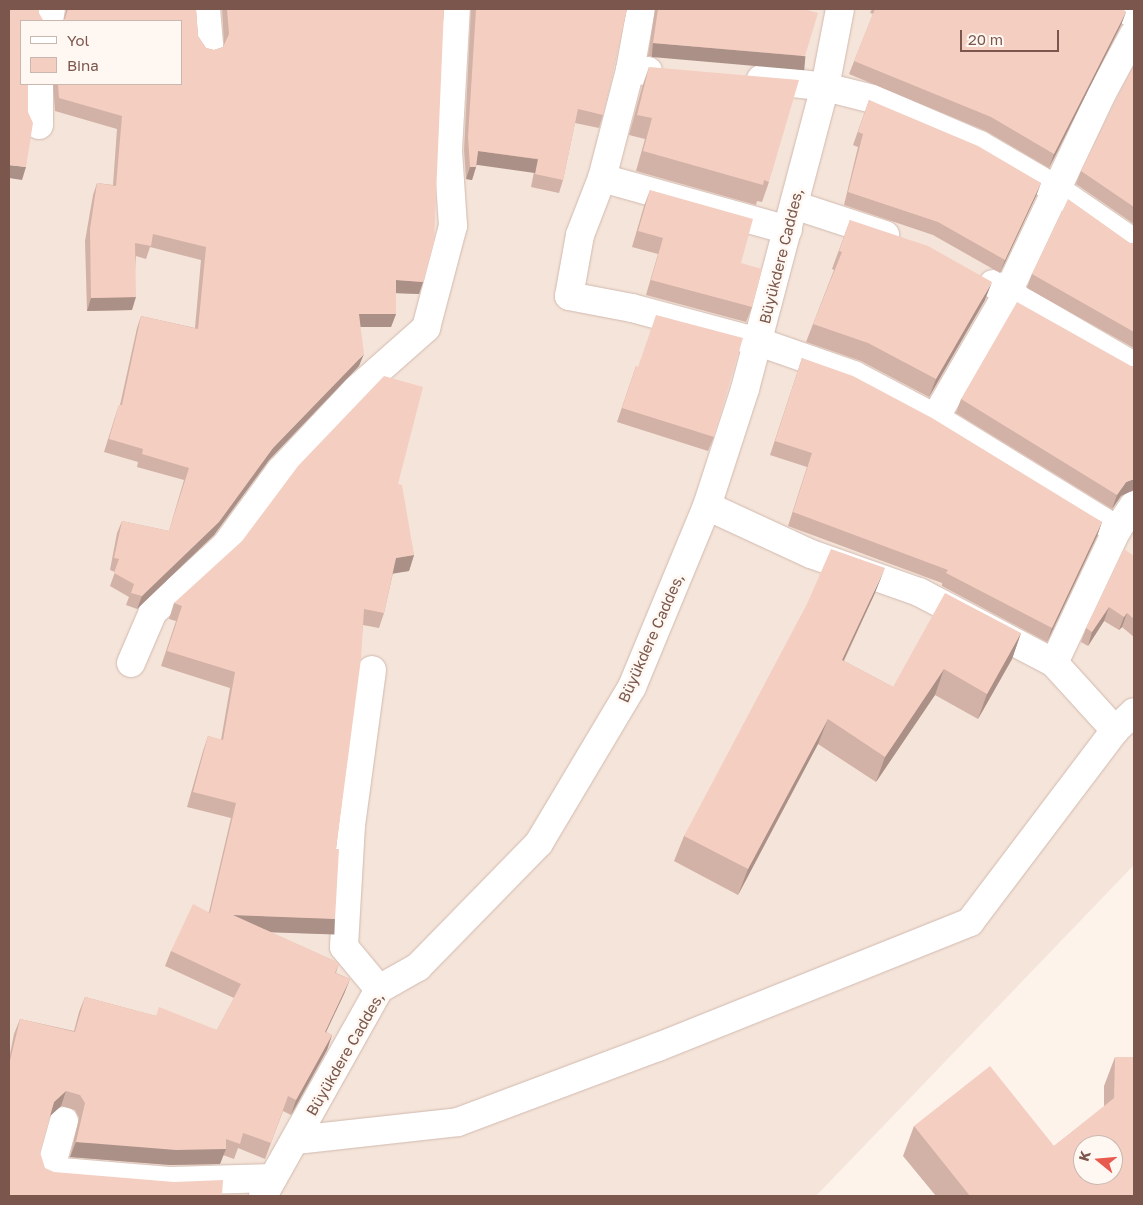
<!DOCTYPE html>
<html>
<head>
<meta charset="utf-8">
<style>
	body { margin:0 }
	#map { position:relative; width:1143px; height:1205px; overflow:hidden; background:#fdf3eb; font-family:"Golos Text",sans-serif }
	div>[style] { position:absolute }
	.residential>* { inset:0; background:#f5e4d9 }
	.roads { filter:drop-shadow(0 0 1px #d1b9af) drop-shadow(0 0 1px #d1b9af) }
	.pedestrian>* { height:28px; margin:-14px; padding:0 14px; transform-origin:14px; border-radius:14px; background:#fff }
	.minor>* { height:28px; margin:-14px; padding:0 14px; transform-origin:14px; border-radius:14px; background:#fff }
	.tertiary>* { height:28px; margin:-14px; padding:0 14px; transform-origin:14px; border-radius:14px; background:#fff }
	.wall>* { inset:0; background:#d2b1a6 }
	.shaded-wall>* { inset:0; background:#ab9087; transform-origin:0 0 }
	.building>* { inset:0; background:#f4cec1 }
	span { translate:-50% -50%; white-space:nowrap; text-align:center; line-height:1.15; -webkit-text-stroke:5px #fff8f2; paint-order:stroke }
	.street-label { font-size:15px; color:#7a564c }
	.frame { position:absolute; inset:0; border:10px solid #7a564c; pointer-events:none }
	.legend { position:absolute; left:20px; top:20px; width:162px; height:65px; box-sizing:border-box; background:#fff8f2; border:1px solid #cab7b0; margin:0; padding:6px 9px; list-style:none; font-size:15px; color:#7a564c }
	.legend li { display:flex; align-items:center; gap:10px; height:25px }
	.legend b { width:25px; border:1px solid #cab7b0 }
	.north { position:absolute; left:1073px; top:1135px; width:50px; height:50px; box-sizing:border-box; background:#fff8f2; border:1px solid #cab7b0; border-radius:50%; rotate:287deg; font-size:14px; font-weight:700; line-height:20px; text-align:center; color:#7a564c }
	.north::after { content:''; display:block; margin:auto; width:18px; height:22px; background:#e95a4e; clip-path:polygon(50% 0,100% 100%,50% 72%,0 100%) }
	.scale { position:absolute; left:960px; top:30px; width:99px; height:22px; box-sizing:border-box; border:2px solid #7a564c; border-top:0; padding-left:6px; font-size:15px; line-height:18px; white-space:nowrap; color:#7a564c; -webkit-text-stroke:4px #fff8f2; paint-order:stroke }
</style>
</head>
<body>
<div id="map">
	<div class="residential">
		<div style="clip-path:polygon(evenodd,9px 9px,1134px 9px,1134px 865px,816px 1196px,9px 1196px,9px 9px,21px 21px,181px 21px,181px 84px,21px 84px,21px 21px)"></div>
	</div>
	<div class="roads">
		<div class="pedestrian">
			<div style="left:206px;top:9px;width:38px;rotate:85deg"></div>
		</div>
		<div class="minor">
			<div style="left:641px;top:9px;width:62px;rotate:100.2deg"></div>
			<div style="left:630px;top:70px;width:18px;rotate:3deg"></div>
			<div style="left:1124px;top:9px;width:11px;rotate:27deg"></div>
			<div style="left:49px;top:21px;width:12px;rotate:-81deg"></div>
			<div style="left:630px;top:70px;width:112px;rotate:104.5deg"></div>
			<div style="left:602px;top:178px;width:61px;rotate:111.1deg"></div>
			<div style="left:580px;top:235px;width:62px;rotate:100.2deg"></div>
			<div style="left:569px;top:296px;width:64px;rotate:10.8deg"></div>
			<div style="left:632px;top:308px;width:131px;rotate:15deg"></div>
			<div style="left:759px;top:342px;width:101px;rotate:19.2deg"></div>
			<div style="left:854px;top:375px;width:92px;rotate:28deg"></div>
			<div style="left:935px;top:418px;width:146px;rotate:-59.9deg"></div>
			<div style="left:1008px;top:292px;width:218px;rotate:-64.7deg"></div>
			<div style="left:1101px;top:95px;width:69px;rotate:-61.6deg"></div>
			<div style="left:761px;top:79px;width:64px;rotate:7.1deg"></div>
			<div style="left:825px;top:87px;width:49px;rotate:14deg"></div>
			<div style="left:873px;top:99px;width:116px;rotate:23.3deg"></div>
			<div style="left:980px;top:145px;width:89px;rotate:30.3deg"></div>
			<div style="left:1057px;top:190px;width:93px;rotate:34.5deg"></div>
			<div style="left:39px;top:84px;width:41px;rotate:90deg"></div>
			<div style="left:602px;top:178px;width:193px;rotate:15.6deg"></div>
			<div style="left:794px;top:205px;width:96px;rotate:18.2deg"></div>
			<div style="left:993px;top:284px;width:163px;rotate:30.2deg"></div>
			<div style="left:935px;top:418px;width:214px;rotate:31.6deg"></div>
			<div style="left:1117px;top:530px;width:30px;rotate:-56deg"></div>
			<div style="left:707px;top:506px;width:115px;rotate:24.8deg"></div>
			<div style="left:811px;top:554px;width:114px;rotate:19.4deg"></div>
			<div style="left:919px;top:592px;width:153px;rotate:27.7deg"></div>
			<div style="left:1054px;top:663px;width:91px;rotate:47.7deg"></div>
			<div style="left:131px;top:663px;width:56px;rotate:-66.7deg"></div>
			<div style="left:153px;top:612px;width:99px;rotate:-42.5deg"></div>
			<div style="left:226px;top:545px;width:92px;rotate:-53.9deg"></div>
			<div style="left:280px;top:471px;width:111px;rotate:-46.8deg"></div>
			<div style="left:356px;top:390px;width:94px;rotate:-41.5deg"></div>
			<div style="left:426px;top:328px;width:106px;rotate:-75.2deg"></div>
			<div style="left:453px;top:226px;width:76px;rotate:-93.8deg"></div>
			<div style="left:448px;top:150px;width:141px;rotate:-86.8deg"></div>
			<div style="left:1054px;top:663px;width:147px;rotate:-64.7deg"></div>
			<div style="left:372px;top:670px;width:156px;rotate:97.7deg"></div>
			<div style="left:351px;top:825px;width:122px;rotate:93.3deg"></div>
			<div style="left:344px;top:947px;width:55px;rotate:50.2deg"></div>
			<div style="left:64px;top:1121px;width:52px;rotate:105.6deg"></div>
			<div style="left:50px;top:1171px;width:120px;rotate:4.8deg"></div>
			<div style="left:170px;top:1181px;width:103px;rotate:-1.7deg"></div>
			<div style="left:296px;top:1140px;width:163px;rotate:-6.3deg"></div>
			<div style="left:458px;top:1122px;width:214px;rotate:-20.6deg"></div>
			<div style="left:658px;top:1047px;width:336px;rotate:-21.8deg"></div>
			<div style="left:970px;top:922px;width:241px;rotate:-52.9deg"></div>
			<div style="left:1115px;top:730px;width:26px;rotate:-43deg"></div>
		</div>
		<div class="tertiary">
			<div style="left:263px;top:1196px;width:237px;rotate:-60.7deg"></div>
			<div style="left:379px;top:989px;width:45px;rotate:-29.4deg"></div>
			<div style="left:418px;top:967px;width:173px;rotate:-45.7deg"></div>
			<div style="left:539px;top:843px;width:182px;rotate:-59.2deg"></div>
			<div style="left:632px;top:687px;width:196px;rotate:-67.5deg"></div>
			<div style="left:707px;top:506px;width:123px;rotate:-72deg"></div>
			<div style="left:745px;top:389px;width:312px;rotate:-75.2deg"></div>
			<div style="left:825px;top:87px;width:79px;rotate:-79.1deg"></div>
		</div>
	</div>
	<div class="wall">
		<div style="clip-path:polygon(66px 9px,196px 9px,198px 36px,206px 48px,214px 50px,223px 47px,224px 44px,222px 9px,444px 9px,423px 282px,419px 294px,396px 293px,396px 314px,391px 327px,360px 327px,359px 366px,269px 460px,214px 535px,137px 609px,126px 605px,129px 597px,110px 586px,115px 572px,110px 570px,117px 533px,122px 521px,169px 531px,184px 480px,137px 467px,138px 462px,104px 452px,115px 417px,119px 405px,120px 405px,137px 328px,141px 316px,195px 328px,201px 260px,150px 247px,146px 259px,136px 256px,132px 310px,87px 311px,85px 241px,93px 195px,97px 183px,113px 185px,117px 129px,55px 111px,53px 84px,181px 84px,64px 19px,66px 11px)"></div>
		<div style="clip-path:polygon(471px 9px,627px 9px,603px 115px,599px 128px,575px 123px,563px 180px,559px 193px,531px 187px,534px 172px,477px 164px,472px 180px,466px 179px,464px 150px)"></div>
		<div style="clip-path:polygon(655px 9px,804px 9px,801px 69px,648px 56px)"></div>
		<div style="clip-path:polygon(872px 9px,1122px 9px,1126px 12px,1121px 25px,1049px 168px,986px 131px,849px 74px,873px 14px,870px 13px)"></div>
		<div style="clip-path:polygon(1134px 65px,1134px 224px,1076px 184px,1081px 171px)"></div>
		<div style="clip-path:polygon(649px 67px,769px 182px,762px 202px,757px 201px,756px 205px,636px 171px,645px 139px,629px 135px,642px 87px)"></div>
		<div style="clip-path:polygon(869px 100px,1041px 183px,1036px 196px,1000px 273px,933px 235px,844px 205px,858px 147px,853px 145px)"></div>
		<div style="clip-path:polygon(650px 190px,741px 263px,752px 307px,746px 322px,646px 295px,658px 254px,632px 247px,644px 206px)"></div>
		<div style="clip-path:polygon(850px 220px,985px 300px,929px 397px,861px 361px,806px 342px,834px 270px,832px 269px)"></div>
		<div style="clip-path:polygon(1130px 243px,1134px 243px,1134px 348px,1027px 288px,1032px 274px)"></div>
		<div style="clip-path:polygon(802px 358px,1102px 522px,1097px 536px,1047px 642px,942px 586px,942px 583px,788px 526px,807px 467px,770px 455px)"></div>
		<div style="clip-path:polygon(636px 366px,714px 437px,708px 451px,617px 422px)"></div>
		<div style="clip-path:polygon(1131px 366px,1121px 496px,1112px 509px,956px 413px,961px 399px)"></div>
		<div style="clip-path:polygon(398px 484px,414px 555px,409px 571px,393px 573px,384px 613px,379px 628px,363px 625px,336px 849px,329px 934px,270px 932px,339px 963px,336px 973px,350px 979px,344px 994px,326px 1032px,332px 1035px,327px 1050px,291px 1115px,283px 1111px,265px 1159px,238px 1148px,234px 1159px,223px 1155px,220px 1164px,170px 1165px,70px 1157px,79px 1118px,75px 1110px,61px 1106px,51px 1115px,9px 1196px,9px 1059px,14px 1034px,20px 1019px,74px 1031px,79px 1012px,85px 997px,156px 1016px,217px 1030px,234px 998px,165px 966px,171px 951px,209px 912px,231px 818px,187px 807px,203px 751px,208px 736px,221px 740px,230px 688px,161px 666px,176px 621px,169px 619px,174px 603px)"></div>
		<div style="clip-path:polygon(1134px 556px,1134px 637px,1122px 627px,1119px 630px,1104px 621px,1088px 646px,1081px 642px,1086px 628px)"></div>
		<div style="clip-path:polygon(875px 593px,844px 661px,893px 687px,1021px 633px,1012px 659px,978px 719px,935px 695px,876px 782px,818px 744px,738px 895px,674px 861px,684px 836px)"></div>
		<div style="clip-path:polygon(1115px 1057px,1134px 1196px,936px 1196px,903px 1156px,914px 1126px,1054px 1146px,1104px 1107px,1104px 1086px)"></div>
	</div>
	<div class="shaded-wall">
		<div style="clip-path:polygon(1126px 12px,1121px 25px,1049px 168px,1054px 154px)"></div>
		<div style="left:653px;top:43px;width:153px;height:14px;rotate:5deg"></div>
		<div style="left:478px;top:151px;width:61px;height:14px;rotate:8deg"></div>
		<div style="clip-path:polygon(9px 165px,26px 167px,22px 180px,9px 178px)"></div>
		<div style="clip-path:polygon(470px 167px,476px 167px,472px 180px,466px 179px)"></div>
		<div style="clip-path:polygon(1041px 183px,1036px 196px,1000px 273px,1005px 260px)"></div>
		<div style="clip-path:polygon(396px 280px,423px 282px,419px 294px,392px 293px)"></div>
		<div style="clip-path:polygon(992px 282px,985px 300px,929px 397px,936px 379px)"></div>
		<div style="clip-path:polygon(136px 297px,132px 310px,87px 311px,91px 298px)"></div>
		<div style="clip-path:polygon(359px 314px,396px 314px,391px 327px,354px 327px)"></div>
		<div style="clip-path:polygon(364px 354px,359px 366px,269px 460px,214px 535px,137px 609px,142px 596px,273px 448px)"></div>
		<div style="clip-path:polygon(1134px 479px,1134px 490px,1121px 496px,1112px 509px,1117px 495px,1126px 482px)"></div>
		<div style="clip-path:polygon(1102px 522px,1097px 536px,1047px 642px,1052px 628px)"></div>
		<div style="clip-path:polygon(414px 555px,409px 571px,391px 574px,396px 558px)"></div>
		<div style="clip-path:polygon(885px 568px,875px 593px,832px 685px,842px 660px)"></div>
		<div style="clip-path:polygon(1109px 607px,1104px 621px,1088px 646px,1092px 632px)"></div>
		<div style="clip-path:polygon(1127px 613px,1122px 627px,1119px 630px,1124px 617px)"></div>
		<div style="clip-path:polygon(1021px 633px,1012px 659px,978px 719px,987px 694px)"></div>
		<div style="clip-path:polygon(944px 669px,935px 695px,876px 782px,885px 757px)"></div>
		<div style="clip-path:polygon(828px 719px,818px 744px,738px 895px,748px 869px)"></div>
		<div style="left:233px;top:915px;width:102px;height:16px;rotate:2deg"></div>
		<div style="clip-path:polygon(350px 979px,344px 994px,319px 1047px,325px 1032px)"></div>
		<div style="clip-path:polygon(332px 1035px,327px 1050px,291px 1115px,296px 1100px)"></div>
		<div style="clip-path:polygon(66px 1091px,61px 1106px,49px 1117px,54px 1102px)"></div>
		<div style="clip-path:polygon(76px 1142px,226px 1149px,220px 1164px,170px 1165px,70px 1157px)"></div>
	</div>
	<div class="building">
		<div style="clip-path:polygon(9px 9px,39px 9px,39px 13px,43px 20px,46px 21px,21px 21px,21px 84px,28px 84px,28px 112px,33px 123px,26px 167px,9px 165px)"></div>
		<div style="clip-path:polygon(68px 9px,196px 9px,198px 36px,206px 48px,214px 50px,223px 47px,229px 34px,227px 9px,444px 9px,434px 242px,423px 282px,396px 280px,396px 314px,359px 314px,364px 354px,273px 448px,219px 522px,142px 596px,131px 593px,134px 584px,114px 573px,119px 559px,114px 558px,122px 521px,169px 531px,189px 468px,142px 454px,143px 449px,109px 439px,119px 405px,122px 405px,141px 316px,198px 329px,206px 247px,153px 234px,151px 246px,135px 243px,136px 297px,91px 298px,90px 229px,97px 183px,116px 186px,122px 116px,59px 98px,58px 84px,181px 84px,181px 21px,58px 21px,65px 19px)"></div>
		<div style="clip-path:polygon(476px 9px,627px 9px,603px 115px,578px 109px,563px 180px,535px 174px,538px 159px,478px 151px,476px 167px,470px 167px,468px 137px)"></div>
		<div style="clip-path:polygon(658px 9px,804px 9px,818px 13px,805px 56px,653px 43px)"></div>
		<div style="clip-path:polygon(875px 9px,1122px 9px,1126px 12px,1054px 154px,991px 117px,854px 61px)"></div>
		<div style="clip-path:polygon(1134px 65px,1134px 207px,1081px 171px)"></div>
		<div style="clip-path:polygon(649px 67px,799px 80px,769px 182px,764px 180px,763px 185px,643px 151px,652px 118px,637px 115px)"></div>
		<div style="clip-path:polygon(869px 100px,978px 146px,1041px 183px,1005px 260px,938px 222px,848px 192px,863px 134px,858px 132px)"></div>
		<div style="clip-path:polygon(650px 190px,753px 219px,741px 263px,762px 269px,752px 307px,651px 280px,663px 238px,638px 231px)"></div>
		<div style="clip-path:polygon(1068px 199px,1130px 243px,1134px 243px,1134px 332px,1032px 274px)"></div>
		<div style="clip-path:polygon(850px 220px,928px 246px,992px 282px,936px 379px,868px 343px,813px 324px,842px 252px,839px 251px)"></div>
		<div style="clip-path:polygon(1017px 302px,1131px 366px,1134px 366px,1134px 479px,1126px 482px,1117px 495px,961px 399px)"></div>
		<div style="clip-path:polygon(656px 315px,743px 338px,714px 437px,622px 408px,636px 366px,638px 367px)"></div>
		<div style="clip-path:polygon(802px 358px,853px 376px,932px 418px,1102px 522px,1052px 628px,946px 573px,948px 570px,793px 512px,812px 453px,775px 441px)"></div>
		<div style="clip-path:polygon(384px 376px,423px 387px,398px 484px,402px 485px,414px 555px,396px 558px,384px 613px,364px 609px,361px 659px,336px 849px,339px 849px,335px 919px,233px 915px,339px 963px,335px 973px,350px 979px,325px 1032px,332px 1035px,296px 1100px,288px 1096px,271px 1143px,243px 1133px,240px 1144px,226px 1139px,226px 1149px,176px 1150px,76px 1142px,85px 1103px,80px 1095px,66px 1091px,54px 1102px,40px 1152px,45px 1168px,54px 1172px,174px 1182px,223px 1180px,222px 1196px,9px 1196px,9px 1065px,20px 1019px,75px 1032px,85px 997px,156px 1016px,159px 1007px,217px 1030px,241px 984px,171px 951px,193px 904px,210px 913px,236px 803px,193px 792px,208px 736px,223px 740px,235px 672px,167px 651px,182px 606px,174px 603px,242px 541px,298px 466px)"></div>
		<div style="clip-path:polygon(831px 549px,885px 568px,842px 660px,893px 687px,945px 593px,1021px 633px,987px 694px,944px 669px,885px 757px,828px 719px,748px 869px,684px 836px,807px 604px)"></div>
		<div style="clip-path:polygon(1124px 549px,1134px 556px,1134px 619px,1127px 613px,1124px 617px,1109px 607px,1092px 632px,1086px 628px)"></div>
		<div style="clip-path:polygon(evenodd,1115px 1057px,1134px 1057px,1134px 1196px,970px 1196px,914px 1126px,990px 1066px,1054px 1146px,1114px 1098px,1115px 1057px,1083px 1145px,1113px 1145px,1113px 1175px,1083px 1175px,1083px 1145px)"></div>
	</div>
	<div class="street-label">
		<span style="left:781px;top:256px;rotate:-76deg">Büyükdere Caddes,</span>
		<span style="left:651px;top:638px;rotate:-66deg">Büyükdere Caddes,</span>
		<span style="left:345px;top:1054px;rotate:-60deg">Büyükdere Caddes,</span>
	</div>
	<div class="frame"></div>
	<ul class="legend">
	<li><b style="height:6px;background:#fff"></b>Yol</li>
	<li><b style="height:14px;background:#f4cec1"></b>Bina</li>
	</ul>
	<div class="north">K</div>
	<div class="scale">20 m</div>
</div>
</body>
</html>
